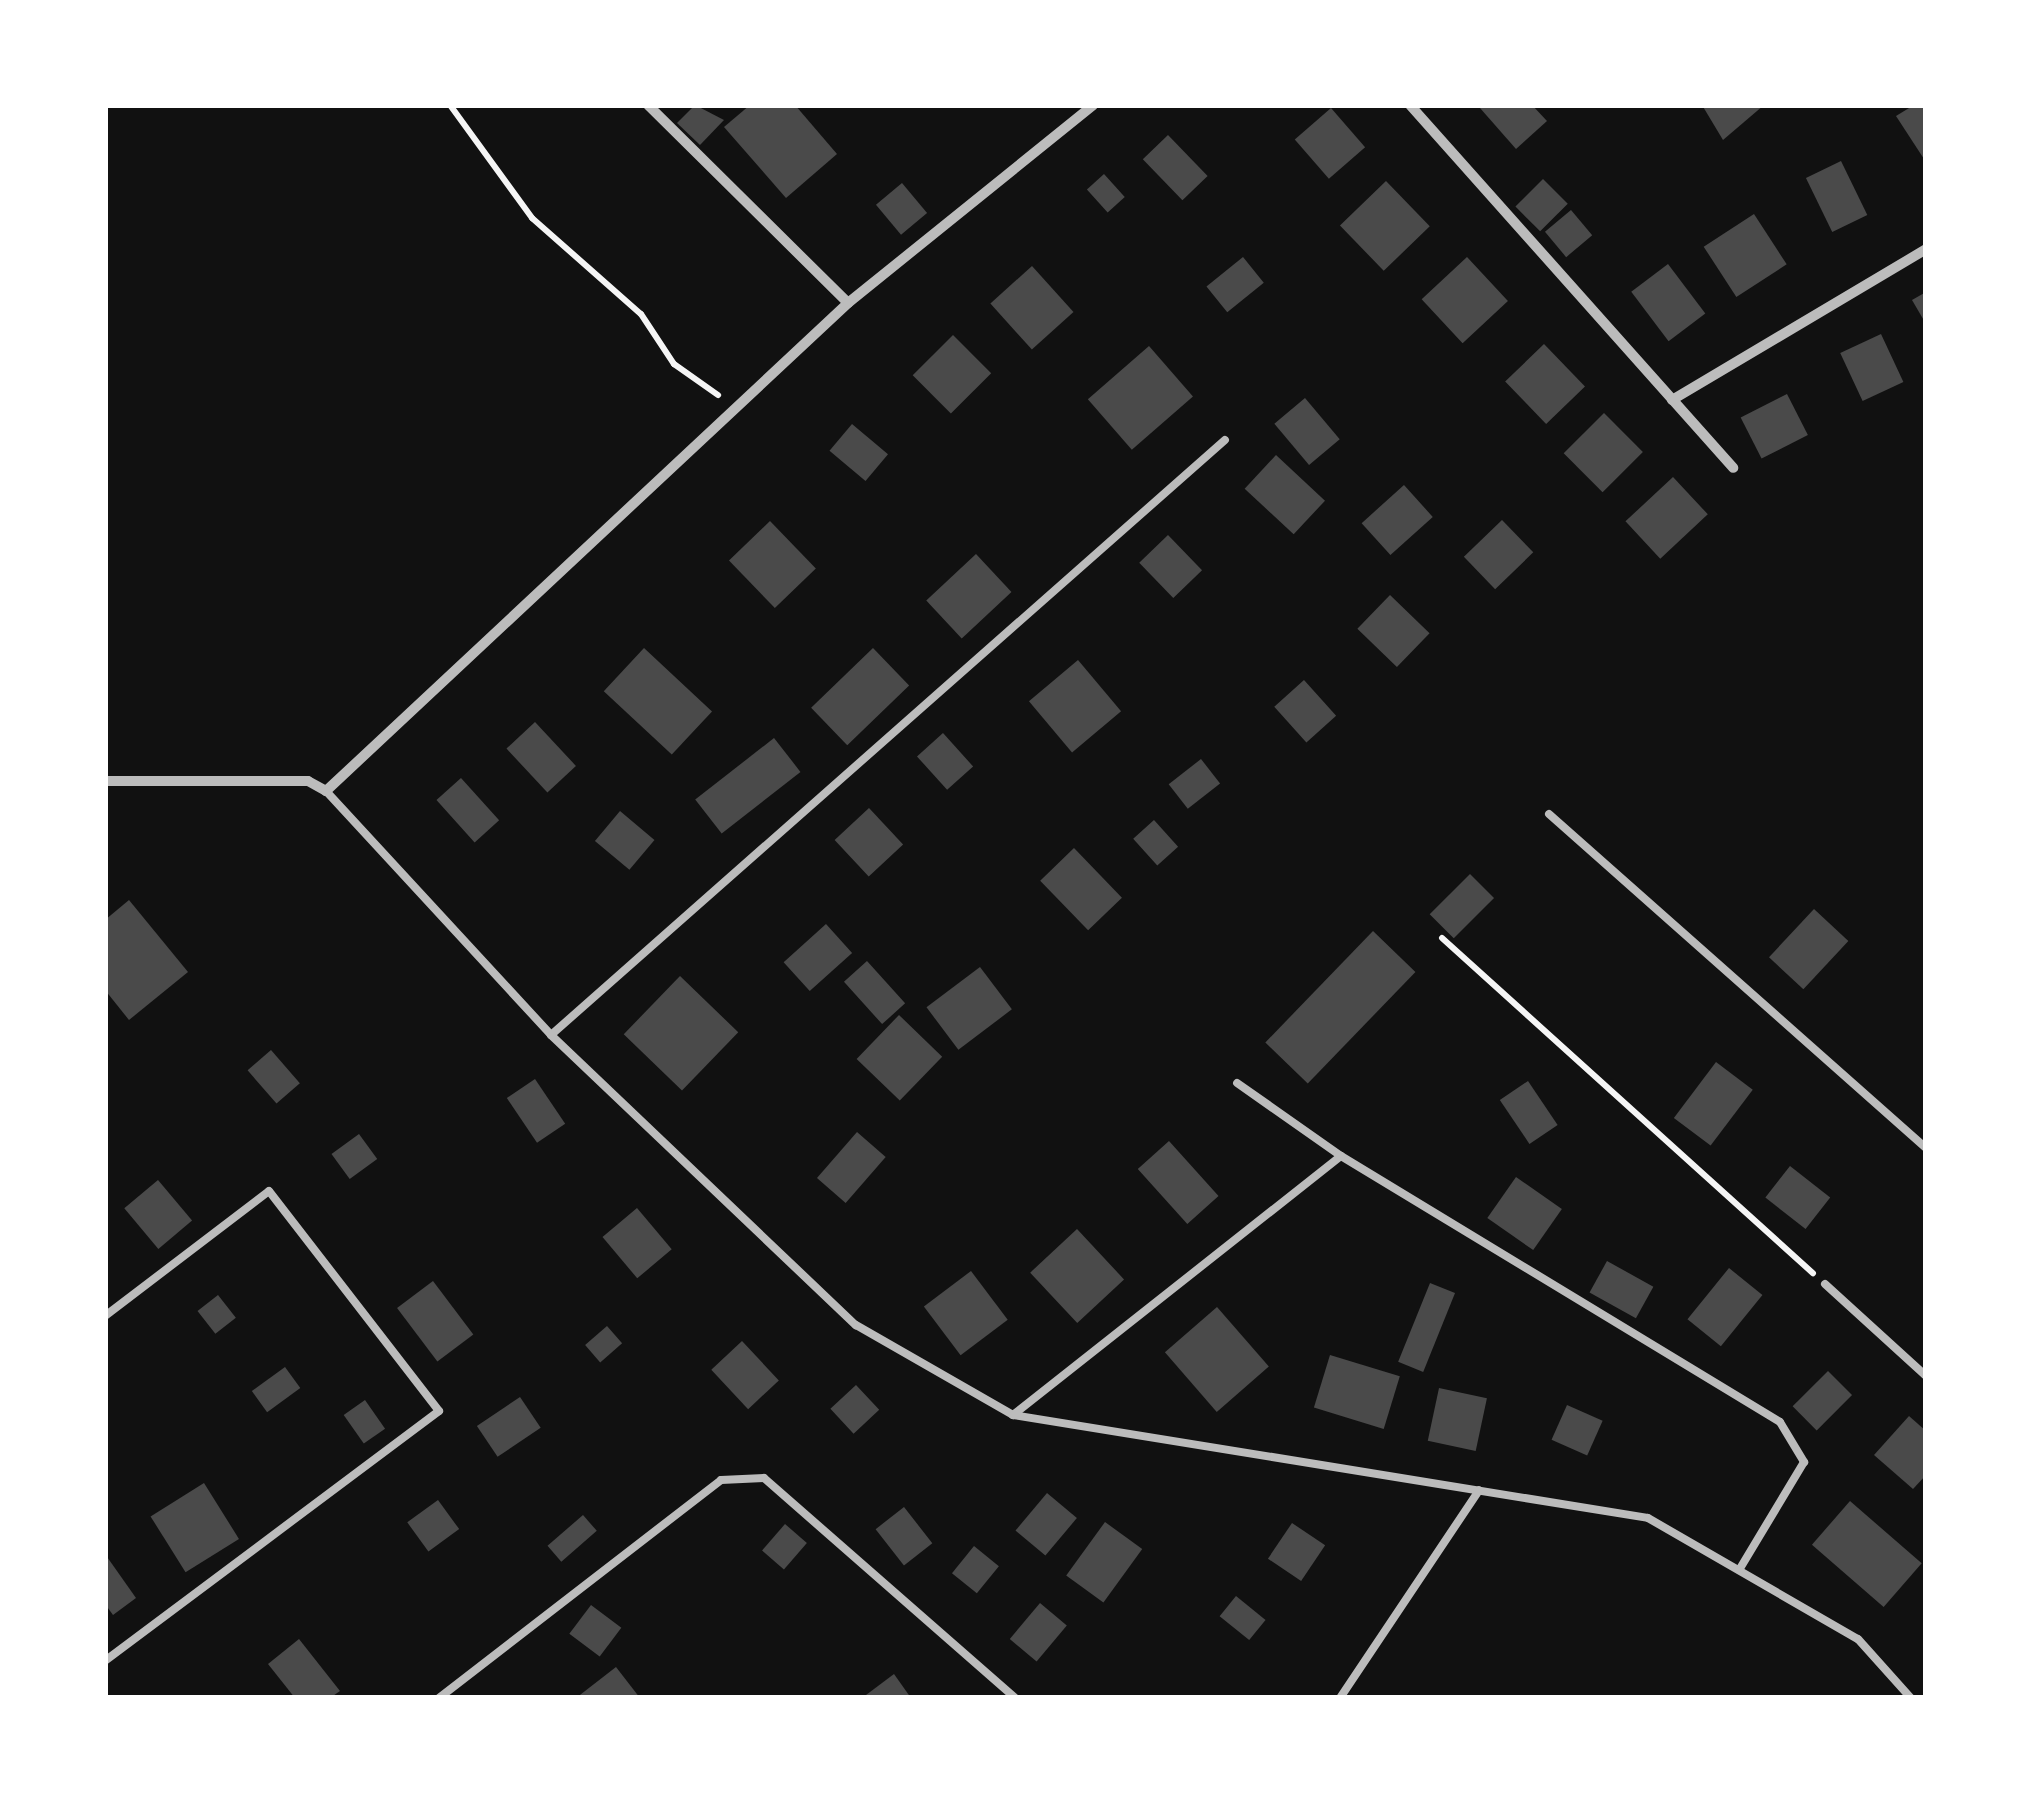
<!DOCTYPE html>
<html>
<head>
<meta charset="utf-8">
<style>
	body { margin:0 }
	#map { position:relative; width:2031px; height:1803px; overflow:hidden; background:#111; font-family:"Golos Text",sans-serif }
	div>[style] { position:absolute }
	.building>* { inset:0; background:#4a4a4a; transform-origin:0 0 }
	.path>* { height:6px; margin:-3px; padding:0 3px; transform-origin:3px; border-radius:3px; background:#f5f5f5 }
	.service>* { height:8px; margin:-4px; padding:0 4px; transform-origin:4px; border-radius:4px; background:#bcbcbc }
	.minor>* { height:10px; margin:-5px; padding:0 5px; transform-origin:5px; border-radius:5px; background:#bcbcbc }
	span { translate:-50% -50%; white-space:nowrap; text-align:center; line-height:1.15; -webkit-text-stroke:10px #fff; paint-order:stroke }
	.frame { position:absolute; inset:0; border:108px solid #fff; pointer-events:none }
</style>
</head>
<body>
<div id="map">
	<div class="building">
		<div style="clip-path:polygon(695px 105px,724px 120px,700px 145px,677px 123px)"></div>
		<div style="clip-path:polygon(750px 105px,795px 105px,837px 154px,786px 198px,724px 127px)"></div>
		<div style="clip-path:polygon(1532px 105px,1547px 121px,1516px 149px,1480px 108px)"></div>
		<div style="clip-path:polygon(1702px 105px,1764px 105px,1723px 140px)"></div>
		<div style="clip-path:polygon(1914px 105px,1926px 105px,1924px 159px,1896px 116px)"></div>
		<div style="left:1331px;top:108px;width:52px;height:48px;rotate:49deg"></div>
		<div style="left:1168px;top:135px;width:57px;height:35px;rotate:46deg"></div>
		<div style="left:1841px;top:161px;width:60px;height:39px;rotate:64deg"></div>
		<div style="left:1104px;top:174px;width:31px;height:23px;rotate:48deg"></div>
		<div style="left:1543px;top:179px;width:35px;height:39px;rotate:45deg"></div>
		<div style="left:1386px;top:181px;width:63px;height:64px;rotate:46deg"></div>
		<div style="left:902px;top:183px;width:39px;height:34px;rotate:50deg"></div>
		<div style="left:1571px;top:210px;width:33px;height:34px;rotate:50deg"></div>
		<div style="left:1754px;top:214px;width:60px;height:60px;rotate:57deg"></div>
		<div style="left:1243px;top:257px;width:33px;height:47px;rotate:51deg"></div>
		<div style="left:1467px;top:257px;width:60px;height:62px;rotate:47deg"></div>
		<div style="left:1668px;top:264px;width:62px;height:46px;rotate:53deg"></div>
		<div style="left:1032px;top:266px;width:62px;height:56px;rotate:48deg"></div>
		<div style="clip-path:polygon(1926px 292px,1926px 324px,1912px 300px)"></div>
		<div style="left:1881px;top:334px;width:53px;height:45px;rotate:65deg"></div>
		<div style="left:953px;top:335px;width:54px;height:57px;rotate:45deg"></div>
		<div style="left:1544px;top:344px;width:59px;height:54px;rotate:46deg"></div>
		<div style="left:1149px;top:346px;width:67px;height:81px;rotate:49deg"></div>
		<div style="left:1787px;top:394px;width:46px;height:52px;rotate:63deg"></div>
		<div style="left:1305px;top:398px;width:54px;height:40px;rotate:50deg"></div>
		<div style="left:1604px;top:413px;width:55px;height:57px;rotate:45deg"></div>
		<div style="left:852px;top:424px;width:47px;height:35px;rotate:40deg"></div>
		<div style="left:1276px;top:455px;width:67px;height:46px;rotate:43deg"></div>
		<div style="left:1673px;top:477px;width:51px;height:65px;rotate:47deg"></div>
		<div style="left:1404px;top:485px;width:43px;height:57px;rotate:48deg"></div>
		<div style="left:1502px;top:520px;width:45px;height:53px;rotate:46deg"></div>
		<div style="left:770px;top:521px;width:66px;height:57px;rotate:46deg"></div>
		<div style="left:1168px;top:535px;width:49px;height:40px;rotate:46deg"></div>
		<div style="left:976px;top:554px;width:52px;height:68px;rotate:47deg"></div>
		<div style="left:1390px;top:595px;width:55px;height:47px;rotate:44deg"></div>
		<div style="left:644px;top:648px;width:93px;height:59px;rotate:43deg"></div>
		<div style="left:873px;top:648px;width:52px;height:86px;rotate:46deg"></div>
		<div style="left:1078px;top:660px;width:67px;height:64px;rotate:50deg"></div>
		<div style="left:1304px;top:680px;width:48px;height:40px;rotate:48deg"></div>
		<div style="left:535px;top:722px;width:60px;height:39px;rotate:47deg"></div>
		<div style="left:943px;top:733px;width:45px;height:35px;rotate:48deg"></div>
		<div style="left:774px;top:738px;width:43px;height:100px;rotate:52deg"></div>
		<div style="left:1201px;top:759px;width:31px;height:41px;rotate:52deg"></div>
		<div style="left:461px;top:778px;width:57px;height:33px;rotate:48deg"></div>
		<div style="left:869px;top:808px;width:50px;height:47px;rotate:47deg"></div>
		<div style="left:620px;top:811px;width:45px;height:39px;rotate:40deg"></div>
		<div style="left:1154px;top:820px;width:36px;height:28px;rotate:48deg"></div>
		<div style="left:1074px;top:848px;width:69px;height:47px;rotate:46deg"></div>
		<div style="left:1470px;top:874px;width:34px;height:57px;rotate:45deg"></div>
		<div style="clip-path:polygon(129px 900px,188px 972px,129px 1020px,105px 990px,105px 920px)"></div>
		<div style="left:1814px;top:909px;width:47px;height:66px;rotate:43deg"></div>
		<div style="left:826px;top:924px;width:39px;height:57px;rotate:48deg"></div>
		<div style="left:1373px;top:931px;width:59px;height:155px;rotate:44deg"></div>
		<div style="left:867px;top:961px;width:57px;height:31px;rotate:48deg"></div>
		<div style="left:980px;top:967px;width:53px;height:67px;rotate:53deg"></div>
		<div style="left:680px;top:976px;width:81px;height:81px;rotate:44deg"></div>
		<div style="left:899px;top:1015px;width:60px;height:61px;rotate:44deg"></div>
		<div style="left:271px;top:1050px;width:44px;height:31px;rotate:49deg"></div>
		<div style="left:1716px;top:1062px;width:46px;height:70px;rotate:37deg"></div>
		<div style="left:535px;top:1079px;width:54px;height:34px;rotate:56deg"></div>
		<div style="left:1528px;top:1081px;width:53px;height:34px;rotate:56deg"></div>
		<div style="left:857px;top:1132px;width:38px;height:61px;rotate:41deg"></div>
		<div style="left:359px;top:1134px;width:31px;height:34px;rotate:54deg"></div>
		<div style="left:1169px;top:1141px;width:74px;height:42px;rotate:48deg"></div>
		<div style="left:1790px;top:1166px;width:51px;height:40px;rotate:38deg"></div>
		<div style="left:1516px;top:1177px;width:56px;height:50px;rotate:35deg"></div>
		<div style="left:158px;top:1180px;width:53px;height:44px;rotate:50deg"></div>
		<div style="left:637px;top:1208px;width:54px;height:45px;rotate:50deg"></div>
		<div style="left:1077px;top:1229px;width:69px;height:64px;rotate:47deg"></div>
		<div style="left:1607px;top:1261px;width:53px;height:36px;rotate:29deg"></div>
		<div style="left:1729px;top:1268px;width:43px;height:66px;rotate:39deg"></div>
		<div style="left:971px;top:1271px;width:61px;height:59px;rotate:53deg"></div>
		<div style="left:433px;top:1281px;width:67px;height:45px;rotate:53deg"></div>
		<div style="left:1430px;top:1283px;width:27px;height:85px;rotate:22deg"></div>
		<div style="left:218px;top:1295px;width:29px;height:26px;rotate:52deg"></div>
		<div style="left:1217px;top:1307px;width:79px;height:69px;rotate:49deg"></div>
		<div style="left:607px;top:1326px;width:23px;height:29px;rotate:49deg"></div>
		<div style="left:742px;top:1341px;width:54px;height:42px;rotate:47deg"></div>
		<div style="left:1330px;top:1355px;width:73px;height:55px;rotate:17deg"></div>
		<div style="left:285px;top:1367px;width:26px;height:41px;rotate:54deg"></div>
		<div style="left:1828px;top:1371px;width:34px;height:50px;rotate:45deg"></div>
		<div style="left:856px;top:1385px;width:34px;height:35px;rotate:47deg"></div>
		<div style="left:1439px;top:1388px;width:49px;height:54px;rotate:12deg"></div>
		<div style="left:520px;top:1397px;width:37px;height:52px;rotate:56deg"></div>
		<div style="left:365px;top:1400px;width:35px;height:26px;rotate:55deg"></div>
		<div style="left:1567px;top:1405px;width:39px;height:38px;rotate:24deg"></div>
		<div style="clip-path:polygon(1909px 1416px,1926px 1431px,1926px 1475px,1913px 1489px,1874px 1455px)"></div>
		<div style="left:204px;top:1483px;width:66px;height:63px;rotate:58deg"></div>
		<div style="left:1047px;top:1493px;width:39px;height:49px;rotate:40deg"></div>
		<div style="left:438px;top:1500px;width:36px;height:38px;rotate:54deg"></div>
		<div style="left:1850px;top:1501px;width:95px;height:58px;rotate:41deg"></div>
		<div style="left:904px;top:1507px;width:46px;height:36px;rotate:52deg"></div>
		<div style="left:583px;top:1515px;width:21px;height:47px;rotate:49deg"></div>
		<div style="left:1105px;top:1522px;width:46px;height:66px;rotate:36deg"></div>
		<div style="left:1292px;top:1523px;width:40px;height:43px;rotate:34deg"></div>
		<div style="left:785px;top:1524px;width:29px;height:35px;rotate:41deg"></div>
		<div style="left:974px;top:1546px;width:32px;height:35px;rotate:39deg"></div>
		<div style="clip-path:polygon(105px 1554px,136px 1598px,113px 1615px,105px 1604px)"></div>
		<div style="left:1236px;top:1596px;width:38px;height:26px;rotate:39deg"></div>
		<div style="left:1040px;top:1603px;width:35px;height:47px;rotate:40deg"></div>
		<div style="left:591px;top:1605px;width:38px;height:36px;rotate:37deg"></div>
		<div style="clip-path:polygon(299px 1639px,340px 1691px,330px 1698px,295px 1698px,268px 1664px)"></div>
		<div style="clip-path:polygon(616px 1667px,640px 1698px,576px 1698px)"></div>
		<div style="clip-path:polygon(894px 1674px,911px 1698px,862px 1698px)"></div>
	</div>
	<div class="path">
		<div style="left:450px;top:105px;width:140px;rotate:54deg"></div>
		<div style="left:532px;top:218px;width:145px;rotate:41.4deg"></div>
		<div style="left:641px;top:314px;width:60px;rotate:56.6deg"></div>
		<div style="left:674px;top:364px;width:54px;rotate:35.2deg"></div>
		<div style="left:1442px;top:938px;width:500px;rotate:42.1deg"></div>
	</div>
	<div class="service">
		<div style="left:326px;top:791px;width:332px;rotate:47.3deg"></div>
		<div style="left:551px;top:1035px;width:421px;rotate:43.6deg"></div>
		<div style="left:856px;top:1325px;width:181px;rotate:29.8deg"></div>
		<div style="left:1013px;top:1415px;width:643px;rotate:9.21deg"></div>
		<div style="left:1648px;top:1518px;width:242px;rotate:30deg"></div>
		<div style="left:1858px;top:1639px;width:79px;rotate:48.1deg"></div>
		<div style="left:1549px;top:814px;width:504px;rotate:41.54deg"></div>
		<div style="left:551px;top:1035px;width:899px;rotate:-41.44deg"></div>
		<div style="left:1341px;top:1156px;width:513px;rotate:31.21deg"></div>
		<div style="left:1780px;top:1422px;width:47px;rotate:59deg"></div>
		<div style="left:1804px;top:1462px;width:126px;rotate:121deg"></div>
		<div style="left:1825px;top:1284px;width:137px;rotate:42.3deg"></div>
		<div style="left:105px;top:1316px;width:206px;rotate:-37.3deg"></div>
		<div style="left:269px;top:1191px;width:278px;rotate:52.3deg"></div>
		<div style="left:439px;top:1411px;width:417px;rotate:143.2deg"></div>
		<div style="left:1013px;top:1415px;width:418px;rotate:-38.3deg"></div>
		<div style="left:1341px;top:1156px;width:127px;rotate:-144.9deg"></div>
		<div style="left:439px;top:1698px;width:356px;rotate:-37.7deg"></div>
		<div style="left:721px;top:1480px;width:43px;rotate:-2.7deg"></div>
		<div style="left:764px;top:1478px;width:334px;rotate:41.2deg"></div>
		<div style="left:1340px;top:1698px;width:250px;rotate:-56.2deg"></div>
	</div>
	<div class="minor">
		<div style="left:648px;top:105px;width:281px;rotate:44.7deg"></div>
		<div style="left:1410px;top:105px;width:486px;rotate:48.3deg"></div>
		<div style="left:1672px;top:400px;width:295px;rotate:-30.7deg"></div>
		<div style="left:105px;top:781px;width:203px"></div>
		<div style="left:308px;top:781px;width:21px;rotate:29deg"></div>
		<div style="left:326px;top:791px;width:715px;rotate:-43.07deg"></div>
		<div style="left:848px;top:303px;width:315px;rotate:-38.9deg"></div>
	</div>
	<div class="frame"></div>
</div>
</body>
</html>
